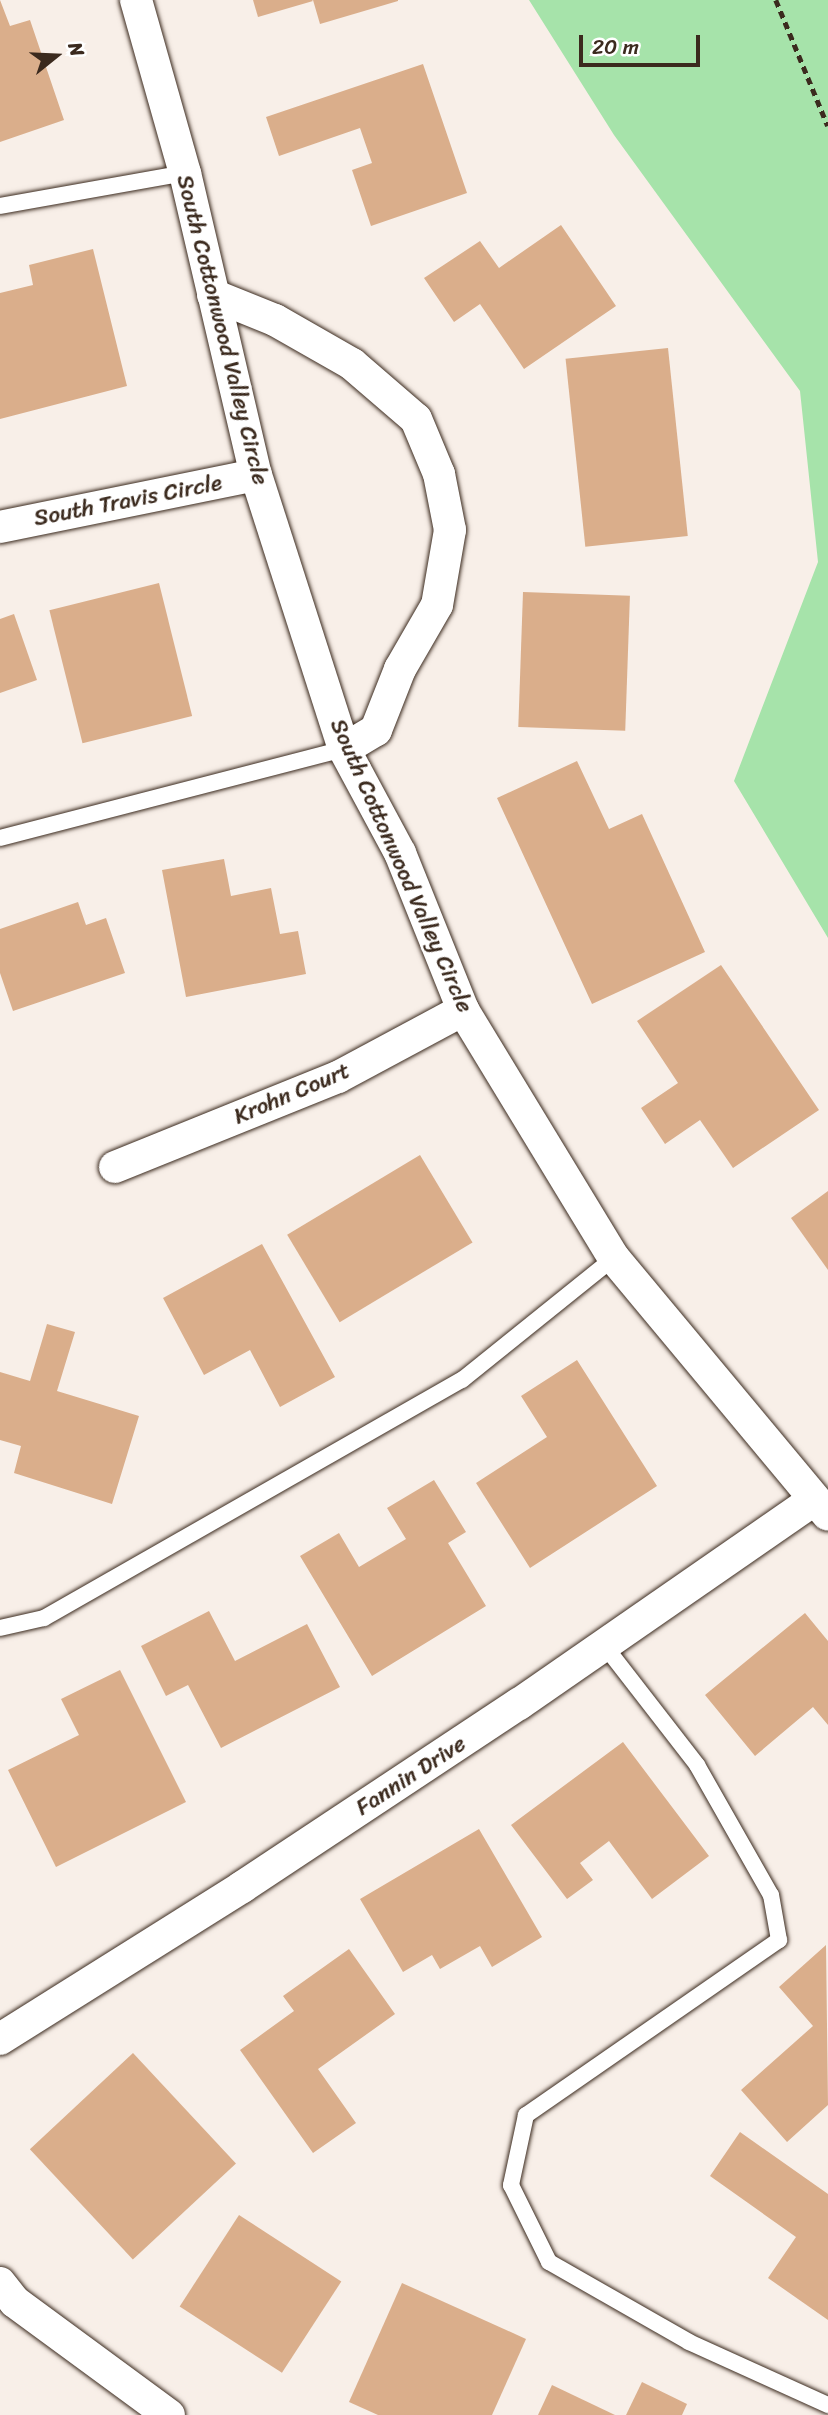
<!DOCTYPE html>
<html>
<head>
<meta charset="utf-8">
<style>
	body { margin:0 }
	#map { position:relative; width:828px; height:2415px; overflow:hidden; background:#f8efe8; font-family:Sriracha,sans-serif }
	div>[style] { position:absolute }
	.green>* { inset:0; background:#a6e3aa }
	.building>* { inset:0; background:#daae8b; transform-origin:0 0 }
	.path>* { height:4.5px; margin-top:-2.25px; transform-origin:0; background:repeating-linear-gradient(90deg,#3b2a1e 0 7px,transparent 0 12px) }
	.roads { filter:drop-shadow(0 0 2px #3b2a1e) drop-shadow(0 0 2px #3b2a1e) }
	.service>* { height:16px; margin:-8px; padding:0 8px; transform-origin:8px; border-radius:8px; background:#fff }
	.minor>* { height:32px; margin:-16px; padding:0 16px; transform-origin:16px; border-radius:16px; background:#fff }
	span { translate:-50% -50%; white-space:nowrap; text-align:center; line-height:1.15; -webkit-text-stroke:5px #fff; paint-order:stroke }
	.street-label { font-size:23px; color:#3b2a1e }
	.north { position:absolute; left:21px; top:21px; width:70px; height:70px; -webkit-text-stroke:5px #fff; paint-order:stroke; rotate:72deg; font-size:19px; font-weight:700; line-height:28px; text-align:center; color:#3b2a1e }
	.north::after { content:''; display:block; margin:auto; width:24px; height:32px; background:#3b2a1e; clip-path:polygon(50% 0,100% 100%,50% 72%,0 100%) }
	.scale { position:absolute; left:579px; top:35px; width:121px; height:32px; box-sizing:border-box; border:4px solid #3b2a1e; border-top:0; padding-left:9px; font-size:21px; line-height:24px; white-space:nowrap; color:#3b2a1e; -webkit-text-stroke:5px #fff; paint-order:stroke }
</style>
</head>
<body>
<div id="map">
	<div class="green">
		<div style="clip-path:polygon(529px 0,828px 0,828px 938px,734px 781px,818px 562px,800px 391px,614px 135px)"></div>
	</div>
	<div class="building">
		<div style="clip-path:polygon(0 0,10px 26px,30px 20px,64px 120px,0 142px)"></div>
		<div style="clip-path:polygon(253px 0,312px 0,313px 1px,258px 17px)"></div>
		<div style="clip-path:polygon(313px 0,398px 0,398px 1px,320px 24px)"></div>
		<div style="clip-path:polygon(423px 64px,467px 193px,371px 226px,352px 170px,372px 163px,360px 128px,279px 156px,266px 117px)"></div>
		<div style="clip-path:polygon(561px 225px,616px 306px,524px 369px,480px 304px,454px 322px,424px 278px,480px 241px,499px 268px)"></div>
		<div style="clip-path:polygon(93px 249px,127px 386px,0 419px,0 293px,33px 285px,29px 265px)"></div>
		<div style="left:668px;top:348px;width:189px;height:103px;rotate:84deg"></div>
		<div style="left:159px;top:583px;width:137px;height:113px;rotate:76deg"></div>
		<div style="left:523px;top:592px;width:107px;height:135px;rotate:2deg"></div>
		<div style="clip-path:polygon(14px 614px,37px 680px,0 693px,0 619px)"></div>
		<div style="clip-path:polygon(577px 761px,609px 829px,642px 814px,705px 952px,592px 1004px,497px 798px)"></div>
		<div style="clip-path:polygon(224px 859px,231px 896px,271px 888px,280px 934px,298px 931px,306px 974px,186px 997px,162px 870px)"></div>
		<div style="clip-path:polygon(78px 902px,86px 925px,106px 918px,125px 973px,13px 1011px,0 973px,0 929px)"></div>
		<div style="clip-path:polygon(721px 965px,819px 1110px,733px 1168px,700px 1120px,665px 1144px,641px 1108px,678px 1083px,637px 1021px)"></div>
		<div style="left:420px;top:1155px;width:102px;height:155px;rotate:59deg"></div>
		<div style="clip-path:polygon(828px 1191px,828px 1270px,791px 1218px)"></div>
		<div style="clip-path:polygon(262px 1244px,335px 1377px,280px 1407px,250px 1350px,204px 1375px,163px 1298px)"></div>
		<div style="clip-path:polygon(47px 1324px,75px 1332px,57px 1391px,139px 1416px,112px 1504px,14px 1473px,21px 1446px,0 1440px,0 1372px,30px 1381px)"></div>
		<div style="clip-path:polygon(577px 1360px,657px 1486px,530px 1568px,476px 1483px,547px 1437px,521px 1396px)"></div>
		<div style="clip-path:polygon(434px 1480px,466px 1532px,448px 1543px,486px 1606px,372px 1676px,300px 1556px,339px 1533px,359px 1567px,406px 1539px,387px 1508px)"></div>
		<div style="clip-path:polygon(209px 1611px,235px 1661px,307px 1624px,340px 1687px,221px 1748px,188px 1685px,166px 1696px,141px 1646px)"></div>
		<div style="clip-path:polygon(805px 1613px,828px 1641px,828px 1725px,813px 1707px,755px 1756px,705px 1695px)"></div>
		<div style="clip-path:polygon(120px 1670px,186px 1802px,56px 1867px,8px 1770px,79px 1735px,61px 1699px)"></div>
		<div style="clip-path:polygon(623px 1742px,709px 1856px,652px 1899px,609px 1841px,580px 1863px,593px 1880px,567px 1899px,511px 1825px)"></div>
		<div style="clip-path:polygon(479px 1829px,542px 1937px,492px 1967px,480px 1946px,440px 1969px,432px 1955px,403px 1972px,360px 1899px)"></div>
		<div style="clip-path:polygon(826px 1945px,828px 2105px,787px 2142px,741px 2090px,813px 2026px,779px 1987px)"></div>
		<div style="clip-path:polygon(349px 1949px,395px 2014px,318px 2069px,356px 2123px,313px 2153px,240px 2050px,294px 2011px,283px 1996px)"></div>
		<div style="left:133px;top:2053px;width:151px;height:141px;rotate:47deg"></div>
		<div style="clip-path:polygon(740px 2132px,828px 2194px,828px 2320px,768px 2278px,796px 2237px,710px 2176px)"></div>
		<div style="left:239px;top:2215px;width:122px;height:109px;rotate:33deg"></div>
		<div style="clip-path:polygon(402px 2283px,526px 2339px,492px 2415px,378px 2415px,349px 2402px)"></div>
		<div style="clip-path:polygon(642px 2382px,687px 2404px,682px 2415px,626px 2415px)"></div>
		<div style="clip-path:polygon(552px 2385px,615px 2415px,538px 2415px)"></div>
	</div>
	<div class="path">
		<div style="left:776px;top:0;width:136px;rotate:67.6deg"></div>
	</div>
	<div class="roads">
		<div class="service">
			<div style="left:0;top:206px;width:188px;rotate:-10.1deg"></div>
			<div style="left:0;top:838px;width:355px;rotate:-14.5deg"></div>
			<div style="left:0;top:1628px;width:45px;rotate:-12.8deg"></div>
			<div style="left:44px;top:1618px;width:481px;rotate:-29.7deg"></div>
			<div style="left:462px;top:1380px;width:195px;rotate:-38.8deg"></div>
			<div style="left:604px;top:1645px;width:152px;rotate:52.2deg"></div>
			<div style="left:697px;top:1765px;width:150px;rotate:60.4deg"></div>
			<div style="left:771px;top:1895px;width:46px;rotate:79.9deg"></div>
			<div style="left:779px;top:1940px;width:308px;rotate:145.3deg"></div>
			<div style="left:526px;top:2115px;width:72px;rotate:102.1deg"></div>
			<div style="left:511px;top:2185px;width:86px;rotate:63.7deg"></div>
			<div style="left:549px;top:2262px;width:161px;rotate:29.7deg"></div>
			<div style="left:689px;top:2342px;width:153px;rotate:24.4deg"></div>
		</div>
		<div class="minor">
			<div style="left:136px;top:0;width:180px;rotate:74.2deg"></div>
			<div style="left:185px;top:173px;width:310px;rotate:76.8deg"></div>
			<div style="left:256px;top:475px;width:288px;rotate:72.2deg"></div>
			<div style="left:344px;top:749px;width:118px;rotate:61.7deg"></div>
			<div style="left:400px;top:853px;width:169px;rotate:68.1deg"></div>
			<div style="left:463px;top:1010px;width:290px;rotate:58.7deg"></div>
			<div style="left:614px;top:1258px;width:334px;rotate:50.2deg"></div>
			<div style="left:213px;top:295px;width:67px;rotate:22deg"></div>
			<div style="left:275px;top:320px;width:89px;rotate:29.7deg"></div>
			<div style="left:352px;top:364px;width:84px;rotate:40.7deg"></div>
			<div style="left:416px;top:419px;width:60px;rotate:67.3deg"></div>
			<div style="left:439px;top:474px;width:57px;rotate:78.9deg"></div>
			<div style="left:450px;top:530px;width:76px;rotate:99.8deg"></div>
			<div style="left:437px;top:605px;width:74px;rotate:120deg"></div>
			<div style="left:400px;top:669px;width:66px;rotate:111.5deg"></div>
			<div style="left:376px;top:730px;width:37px;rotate:149deg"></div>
			<div style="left:0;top:527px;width:261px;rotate:-11.5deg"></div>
			<div style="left:115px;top:1167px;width:240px;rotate:-22deg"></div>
			<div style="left:338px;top:1077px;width:142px;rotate:-28.2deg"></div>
			<div style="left:0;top:2039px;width:286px;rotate:-32.1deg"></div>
			<div style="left:242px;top:1887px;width:332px;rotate:-33.5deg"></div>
			<div style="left:519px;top:1704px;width:359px;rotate:-34.7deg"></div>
			<div style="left:0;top:2283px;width:24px;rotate:52deg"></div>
			<div style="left:15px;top:2302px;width:191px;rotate:36.3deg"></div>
		</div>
	</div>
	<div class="street-label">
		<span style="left:222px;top:330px;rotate:76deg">South Cottonwood Valley Circle</span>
		<span style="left:128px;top:501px;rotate:-11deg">South Travis Circle</span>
		<span style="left:401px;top:866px;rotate:66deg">South Cottonwood Valley Circle</span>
		<span style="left:292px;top:1094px;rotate:-23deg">Krohn Court</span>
		<span style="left:411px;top:1776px;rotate:-33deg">Fannin Drive</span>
	</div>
	<div class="north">N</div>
	<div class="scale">20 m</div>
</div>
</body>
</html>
